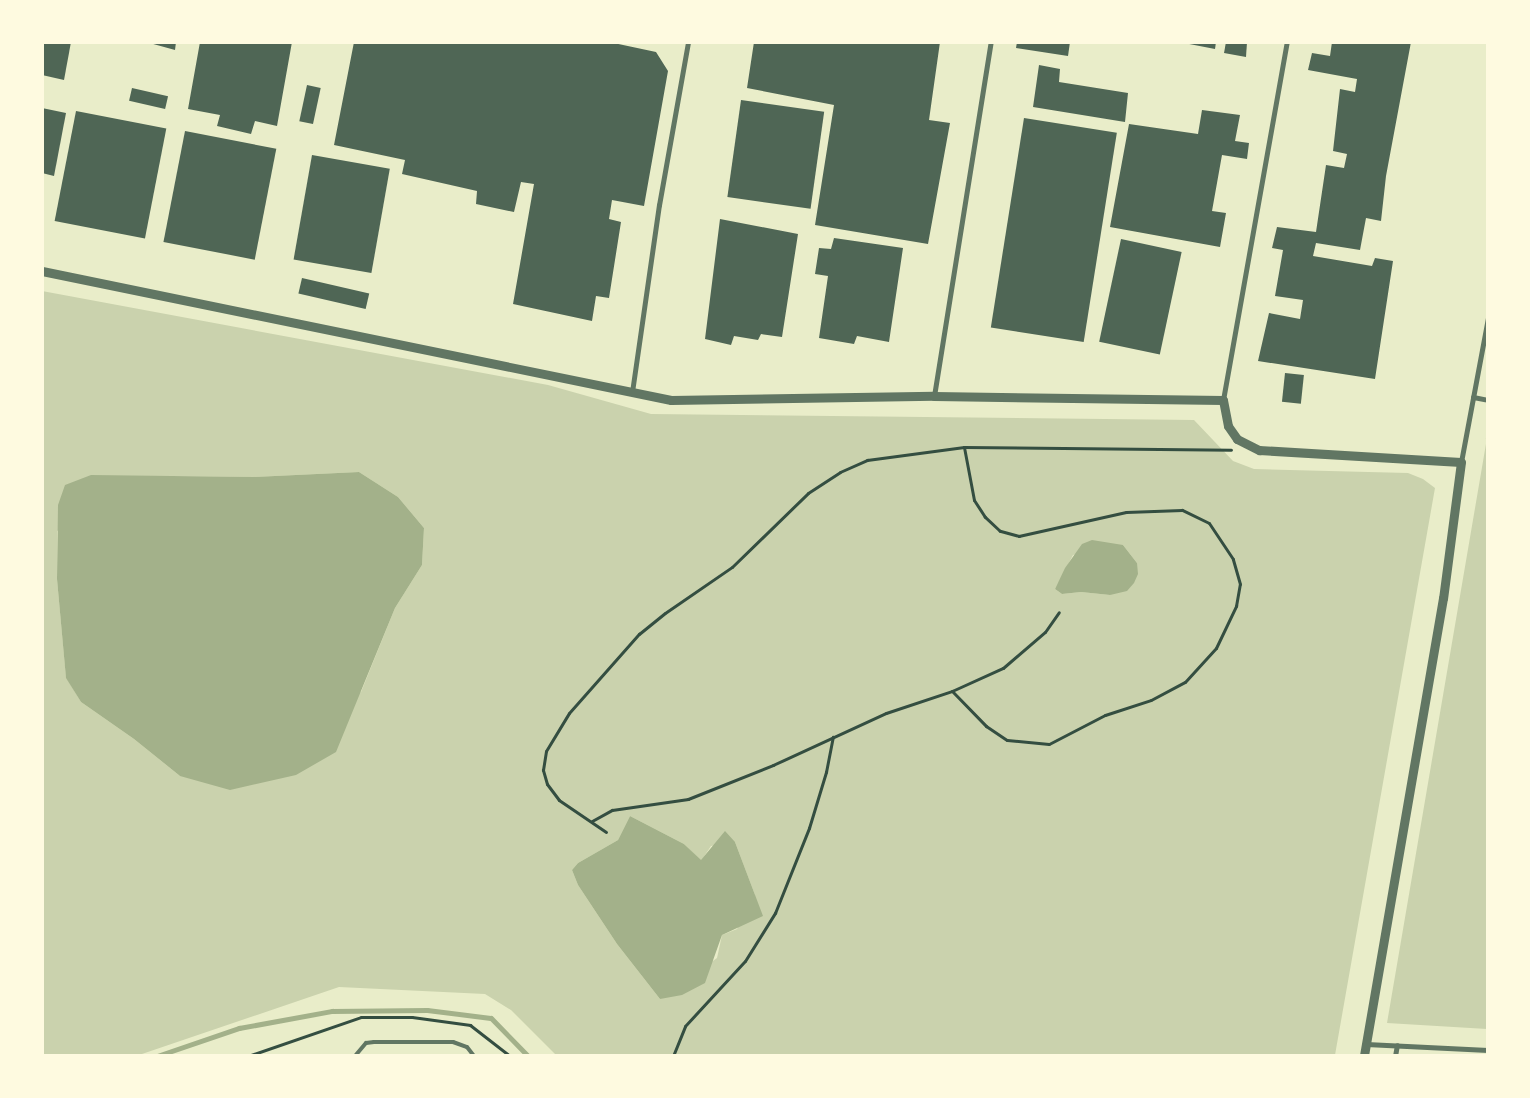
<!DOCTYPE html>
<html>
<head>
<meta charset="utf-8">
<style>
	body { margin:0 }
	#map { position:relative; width:1530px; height:1098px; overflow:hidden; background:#e9edc9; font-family:"Golos Text",sans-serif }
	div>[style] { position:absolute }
	.green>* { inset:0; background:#cad2ad }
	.water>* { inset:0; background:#a3b18a }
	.stream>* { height:5px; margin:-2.5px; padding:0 2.5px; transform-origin:2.5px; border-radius:2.5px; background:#a3b18a }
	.building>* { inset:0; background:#4f6655; transform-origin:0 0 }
	.path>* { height:3px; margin:-1.5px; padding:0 1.5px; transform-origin:1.5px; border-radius:1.5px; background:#344e41 }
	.service>* { height:4px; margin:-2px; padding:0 2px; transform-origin:2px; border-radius:2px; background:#617663 }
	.minor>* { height:5px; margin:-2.5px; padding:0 2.5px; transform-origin:2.5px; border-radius:2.5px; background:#617663 }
	.tertiary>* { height:9px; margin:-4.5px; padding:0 4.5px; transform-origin:4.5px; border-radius:4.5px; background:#617663 }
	span { translate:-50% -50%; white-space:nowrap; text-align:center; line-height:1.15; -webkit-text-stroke:4px #fefae0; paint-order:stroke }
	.frame { position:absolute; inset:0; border:44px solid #fefae0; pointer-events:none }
</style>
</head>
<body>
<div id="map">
	<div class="green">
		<div style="clip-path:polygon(evenodd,42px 291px,548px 385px,651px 414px,1194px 420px,1233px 461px,1254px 469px,1408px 473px,1423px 479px,1435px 488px,1335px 1055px,556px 1055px,511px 1010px,485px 994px,339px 987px,139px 1055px,43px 1055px,42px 291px,359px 472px,398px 497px,424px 528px,422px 565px,395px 608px,361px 692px,180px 776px,134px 739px,81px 702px,66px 677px,57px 579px,57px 531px,162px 476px,253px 477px,359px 472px,42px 291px,1123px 545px,1137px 563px,1110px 595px,1081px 592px,1062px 594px,1055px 589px,1073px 555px,1123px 545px,42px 291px,630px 816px,684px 844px,701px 861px,711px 846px,735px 842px,755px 895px,737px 929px,722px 935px,717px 958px,660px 999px,617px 944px,578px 885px,572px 870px,578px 863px,618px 840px,630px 816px)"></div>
		<div style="clip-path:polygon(1487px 432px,1487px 1029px,1387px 1023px,1487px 438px)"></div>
	</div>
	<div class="water">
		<div style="clip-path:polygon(359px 472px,398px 497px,424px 528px,422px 565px,395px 608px,336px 752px,296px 775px,230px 790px,180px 776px,134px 739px,81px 702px,66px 678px,57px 579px,58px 505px,65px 485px,91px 475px,253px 477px)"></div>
		<div style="clip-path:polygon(1092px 540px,1123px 545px,1137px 563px,1138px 574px,1134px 583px,1127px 591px,1110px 595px,1081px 592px,1062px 594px,1055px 589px,1065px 568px,1082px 544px)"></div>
		<div style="clip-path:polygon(630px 816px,684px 844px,701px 860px,725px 831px,735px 842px,763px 916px,722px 935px,705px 983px,682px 995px,660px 999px,617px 944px,578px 885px,572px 870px,578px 863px,618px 840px)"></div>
	</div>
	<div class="stream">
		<div style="left:157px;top:1056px;width:87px;rotate:-18.9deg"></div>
		<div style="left:239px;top:1028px;width:95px;rotate:-10.4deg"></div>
		<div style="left:332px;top:1011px;width:95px;rotate:-0.6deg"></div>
		<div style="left:427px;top:1010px;width:64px;rotate:7.1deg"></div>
		<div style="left:491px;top:1018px;width:53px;rotate:45.8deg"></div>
	</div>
	<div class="building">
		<div style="clip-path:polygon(42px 42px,71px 42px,64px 80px,42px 75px)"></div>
		<div style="clip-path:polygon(146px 42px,176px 42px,175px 50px)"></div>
		<div style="clip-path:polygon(200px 42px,292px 42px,277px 126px,255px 121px,251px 134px,217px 126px,220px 115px,188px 109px)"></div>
		<div style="clip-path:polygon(354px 42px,609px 42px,656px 52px,668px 71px,644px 206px,612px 200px,609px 219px,621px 222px,609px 298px,596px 296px,592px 321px,513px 304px,534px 184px,521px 182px,514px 212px,476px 204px,477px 191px,402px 174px,405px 160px,334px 145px)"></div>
		<div style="clip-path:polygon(754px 42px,940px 42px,929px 120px,950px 123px,928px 244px,815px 225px,834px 105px,747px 88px)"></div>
		<div style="clip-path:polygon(1017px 42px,1070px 42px,1068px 56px,1016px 48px)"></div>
		<div style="clip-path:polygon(1179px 42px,1216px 42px,1215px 49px)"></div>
		<div style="clip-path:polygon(1226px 42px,1247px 42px,1246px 57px,1224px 53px)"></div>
		<div style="clip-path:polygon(1332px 42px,1411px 42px,1386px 176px,1381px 221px,1366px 218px,1360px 250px,1316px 243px,1313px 256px,1372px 266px,1375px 258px,1393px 261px,1375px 379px,1258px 361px,1269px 313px,1300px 319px,1303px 300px,1275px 296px,1283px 250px,1272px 248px,1277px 227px,1316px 232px,1326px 165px,1344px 168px,1347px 154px,1333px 151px,1340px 89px,1355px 92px,1357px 79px,1308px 70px,1312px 53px,1330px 56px)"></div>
		<div style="clip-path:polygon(1039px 65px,1060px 69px,1059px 82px,1128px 93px,1125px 122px,1033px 107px)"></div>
		<div style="left:307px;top:85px;width:14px;height:37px;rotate:12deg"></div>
		<div style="left:132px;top:88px;width:37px;height:13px;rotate:13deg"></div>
		<div style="left:741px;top:100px;width:84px;height:98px;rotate:8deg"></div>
		<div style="clip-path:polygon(42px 108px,66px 113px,54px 176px,42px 173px)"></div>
		<div style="clip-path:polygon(1202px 110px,1240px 115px,1235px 141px,1249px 143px,1247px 159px,1222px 155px,1212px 211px,1226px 213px,1220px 247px,1110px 227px,1129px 124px,1198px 134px)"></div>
		<div style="left:76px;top:111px;width:92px;height:112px;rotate:11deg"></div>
		<div style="left:1024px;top:118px;width:94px;height:212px;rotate:9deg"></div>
		<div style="left:185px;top:131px;width:93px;height:113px;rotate:11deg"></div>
		<div style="left:312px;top:155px;width:79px;height:106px;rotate:10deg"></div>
		<div style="clip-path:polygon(720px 219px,798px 234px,782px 337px,761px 334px,758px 340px,734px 336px,731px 345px,705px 339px)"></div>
		<div style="clip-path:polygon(834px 238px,903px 248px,889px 342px,857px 336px,854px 344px,819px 338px,828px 276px,815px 274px,819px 248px,831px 249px)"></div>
		<div style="left:1121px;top:239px;width:62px;height:105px;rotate:12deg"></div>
		<div style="left:302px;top:278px;width:69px;height:16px;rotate:13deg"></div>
		<div style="left:1285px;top:373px;width:19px;height:29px;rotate:6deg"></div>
	</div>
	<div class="path">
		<div style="left:1487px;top:438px;width:1px;rotate:45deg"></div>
		<div style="left:952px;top:691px;width:49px;rotate:45.8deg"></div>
		<div style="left:986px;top:726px;width:25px;rotate:34deg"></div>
		<div style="left:1007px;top:740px;width:42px;rotate:5.4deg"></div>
		<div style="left:1049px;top:744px;width:63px;rotate:-27.4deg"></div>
		<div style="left:1105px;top:715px;width:48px;rotate:-18.1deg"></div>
		<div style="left:1151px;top:700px;width:38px;rotate:-28deg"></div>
		<div style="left:1185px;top:682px;width:46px;rotate:-47.6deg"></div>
		<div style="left:1216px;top:648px;width:47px;rotate:-64.5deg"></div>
		<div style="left:1236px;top:606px;width:22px;rotate:-80deg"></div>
		<div style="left:1240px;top:584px;width:26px;rotate:-106deg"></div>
		<div style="left:1233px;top:559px;width:43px;rotate:-123.7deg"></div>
		<div style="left:1209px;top:523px;width:30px;rotate:-154deg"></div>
		<div style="left:1182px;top:510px;width:56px;rotate:178deg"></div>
		<div style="left:1126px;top:512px;width:110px;rotate:167.4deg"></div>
		<div style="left:1019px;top:536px;width:20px;rotate:-165deg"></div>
		<div style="left:1000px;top:531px;width:21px;rotate:-137deg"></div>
		<div style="left:985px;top:517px;width:20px;rotate:-123deg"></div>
		<div style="left:974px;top:500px;width:54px;rotate:-100.7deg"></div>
		<div style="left:592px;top:821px;width:23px;rotate:-29deg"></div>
		<div style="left:612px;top:810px;width:77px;rotate:-8.2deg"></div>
		<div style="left:688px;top:799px;width:92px;rotate:-21.8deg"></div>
		<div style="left:773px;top:765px;width:124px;rotate:-24.7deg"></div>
		<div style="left:886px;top:713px;width:70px;rotate:-18.4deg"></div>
		<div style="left:952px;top:691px;width:56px;rotate:-24.3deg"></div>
		<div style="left:1003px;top:668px;width:55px;rotate:-40.6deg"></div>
		<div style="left:1045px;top:632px;width:24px;rotate:-55deg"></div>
		<div style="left:606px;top:832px;width:57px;rotate:-145.8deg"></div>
		<div style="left:559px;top:800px;width:20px;rotate:-127deg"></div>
		<div style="left:547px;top:784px;width:15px;rotate:-106deg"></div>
		<div style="left:543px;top:770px;width:19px;rotate:-81deg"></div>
		<div style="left:546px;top:751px;width:44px;rotate:-58.8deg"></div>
		<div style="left:569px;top:713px;width:106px;rotate:-48.5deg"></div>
		<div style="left:639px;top:634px;width:33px;rotate:-39deg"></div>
		<div style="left:665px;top:613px;width:81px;rotate:-34.5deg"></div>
		<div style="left:732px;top:567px;width:106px;rotate:-44.2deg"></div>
		<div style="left:808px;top:493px;width:38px;rotate:-33deg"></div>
		<div style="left:840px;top:472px;width:30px;rotate:-24deg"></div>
		<div style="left:867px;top:460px;width:98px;rotate:-7.6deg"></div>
		<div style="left:964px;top:447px;width:267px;rotate:0.6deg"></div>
		<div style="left:248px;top:1056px;width:120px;rotate:-19deg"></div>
		<div style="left:361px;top:1017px;width:51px"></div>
		<div style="left:412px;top:1017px;width:59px;rotate:7.9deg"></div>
		<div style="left:470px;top:1025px;width:51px;rotate:37.8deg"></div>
		<div style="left:673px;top:1056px;width:32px;rotate:-68deg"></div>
		<div style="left:685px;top:1026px;width:88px;rotate:-47.3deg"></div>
		<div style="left:745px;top:961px;width:57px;rotate:-58deg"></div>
		<div style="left:775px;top:913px;width:92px;rotate:-68.2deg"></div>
		<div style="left:809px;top:828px;width:59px;rotate:-73.1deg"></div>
		<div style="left:826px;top:772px;width:36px;rotate:-79deg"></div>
	</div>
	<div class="service">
		<div style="left:355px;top:1056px;width:17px;rotate:-50deg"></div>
		<div style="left:366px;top:1043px;width:8px;rotate:-7deg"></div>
		<div style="left:374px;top:1042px;width:79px"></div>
		<div style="left:453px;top:1042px;width:15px;rotate:20deg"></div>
		<div style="left:467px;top:1047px;width:11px;rotate:52deg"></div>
	</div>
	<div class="minor">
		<div style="left:632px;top:392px;width:189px;rotate:-81.8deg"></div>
		<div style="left:659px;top:205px;width:166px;rotate:-79.9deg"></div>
		<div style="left:934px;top:396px;width:359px;rotate:-80.9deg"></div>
		<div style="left:1473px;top:397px;width:15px;rotate:11deg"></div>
		<div style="left:1223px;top:400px;width:364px;rotate:-79.9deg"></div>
		<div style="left:1461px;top:462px;width:147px;rotate:-79.4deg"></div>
		<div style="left:1366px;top:1044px;width:122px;rotate:2.8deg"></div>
		<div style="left:1395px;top:1056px;width:11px;rotate:-80deg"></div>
	</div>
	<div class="tertiary">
		<div style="left:42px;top:271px;width:642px;rotate:11.59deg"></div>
		<div style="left:671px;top:400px;width:263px;rotate:-0.9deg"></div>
		<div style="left:934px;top:396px;width:289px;rotate:0.8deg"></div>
		<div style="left:1223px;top:400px;width:26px;rotate:79deg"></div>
		<div style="left:1228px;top:426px;width:16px;rotate:55deg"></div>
		<div style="left:1237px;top:439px;width:25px;rotate:27deg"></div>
		<div style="left:1259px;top:450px;width:202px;rotate:3.4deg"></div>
		<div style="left:1461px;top:462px;width:137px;rotate:97.5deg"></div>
		<div style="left:1443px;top:598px;width:465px;rotate:99.8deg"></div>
	</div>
	<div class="frame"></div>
</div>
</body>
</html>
